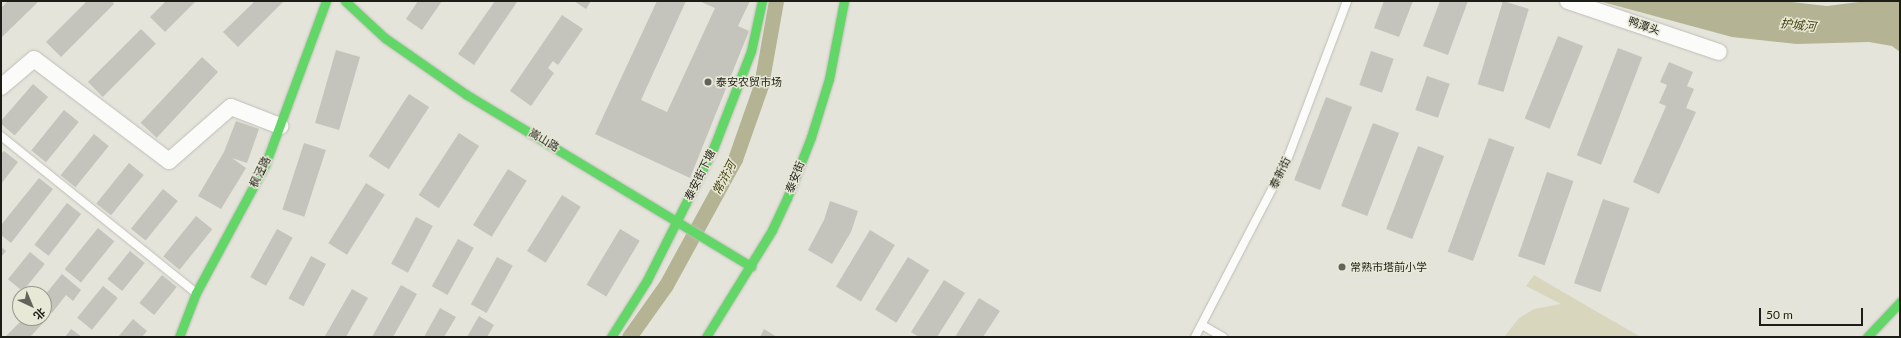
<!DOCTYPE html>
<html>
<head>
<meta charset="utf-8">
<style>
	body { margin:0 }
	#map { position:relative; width:1901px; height:338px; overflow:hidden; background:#e4e4db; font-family:Lato,"Noto Sans SC",sans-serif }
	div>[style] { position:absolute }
	.green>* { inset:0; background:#d8d7bd }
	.water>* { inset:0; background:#b4b494 }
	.canal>* { height:15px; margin:-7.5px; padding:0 7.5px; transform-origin:7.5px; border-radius:7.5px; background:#b4b494 }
	.building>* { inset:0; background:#c4c4bd; transform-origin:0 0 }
	.roads { filter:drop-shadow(0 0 1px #bebeb7) drop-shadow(0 0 1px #bebeb7) }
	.lane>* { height:8px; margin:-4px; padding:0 4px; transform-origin:4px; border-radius:4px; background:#fbfbfa }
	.street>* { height:16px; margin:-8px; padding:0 8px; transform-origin:8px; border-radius:8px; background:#fbfbfa }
	.fast>* { height:9px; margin:-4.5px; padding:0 4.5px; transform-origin:4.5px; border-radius:4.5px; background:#63d668 }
	.dots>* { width:11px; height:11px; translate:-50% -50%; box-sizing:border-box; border:2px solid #e8e8d7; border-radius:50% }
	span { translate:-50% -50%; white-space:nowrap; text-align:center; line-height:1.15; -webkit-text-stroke:3px #e8e8d7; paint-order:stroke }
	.street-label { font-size:11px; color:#1d1d17 }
	.poi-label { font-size:11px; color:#1d1d17 }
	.left { translate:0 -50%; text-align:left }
	.water-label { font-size:12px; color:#44420c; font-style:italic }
	.frame { position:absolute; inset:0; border:2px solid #1d1d17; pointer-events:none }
	.north { position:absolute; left:12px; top:286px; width:40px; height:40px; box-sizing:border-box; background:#e8e8d7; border:1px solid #97978a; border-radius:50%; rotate:136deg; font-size:11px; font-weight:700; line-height:16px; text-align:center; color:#1d1d17 }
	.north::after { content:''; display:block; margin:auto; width:14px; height:18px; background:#63635c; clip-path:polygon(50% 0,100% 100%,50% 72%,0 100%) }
	.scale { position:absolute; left:1759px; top:308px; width:104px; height:18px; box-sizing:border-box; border:2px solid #1d1d17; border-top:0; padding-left:5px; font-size:12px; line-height:14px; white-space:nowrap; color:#1d1d17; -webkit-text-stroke:3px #e8e8d7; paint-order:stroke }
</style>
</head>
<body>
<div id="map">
	<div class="green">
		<div style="clip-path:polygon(1534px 275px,1606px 317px,1641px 337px,1504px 337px,1519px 318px,1534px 309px,1561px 304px,1526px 286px)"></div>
	</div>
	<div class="water">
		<div style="clip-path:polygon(1599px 1px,1783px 1px,1827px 6px,1867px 1px,1900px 1px,1900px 52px,1892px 46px,1869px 42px,1797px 44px,1732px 37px)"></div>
	</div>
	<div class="canal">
		<div style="left:629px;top:337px;width:64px;rotate:-54.6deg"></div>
		<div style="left:666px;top:285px;width:144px;rotate:-61.3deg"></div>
		<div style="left:735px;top:159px;width:78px;rotate:-70.6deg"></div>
		<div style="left:761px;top:85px;width:85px;rotate:-79.9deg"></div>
	</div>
	<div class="building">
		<div style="clip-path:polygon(8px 1px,39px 1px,1px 38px,1px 8px)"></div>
		<div style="clip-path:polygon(87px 1px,112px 1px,114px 4px,61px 57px,46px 42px)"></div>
		<div style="clip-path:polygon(166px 1px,196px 1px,165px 32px,150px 17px)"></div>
		<div style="clip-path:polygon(255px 1px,284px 1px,238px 47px,223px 32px)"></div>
		<div style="clip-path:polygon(418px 1px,442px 1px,422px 30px,406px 19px)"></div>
		<div style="clip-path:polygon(495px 1px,517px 2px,474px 65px,458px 54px)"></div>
		<div style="clip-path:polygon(574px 1px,591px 1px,586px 9px)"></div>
		<div style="clip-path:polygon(657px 1px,686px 1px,641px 100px,667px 112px,715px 8px,699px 1px,750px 1px,738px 26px,749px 31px,690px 178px,595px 134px)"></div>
		<div style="clip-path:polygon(1384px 1px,1413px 1px,1399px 37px,1374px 28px)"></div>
		<div style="clip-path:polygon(1440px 1px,1468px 1px,1448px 55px,1423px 46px)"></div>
		<div style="left:1503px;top:1px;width:27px;height:87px;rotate:17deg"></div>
		<div style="clip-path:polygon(562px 15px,583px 29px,558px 65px,553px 61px,548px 68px,554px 73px,531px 106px,510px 91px)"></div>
		<div style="left:141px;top:29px;width:21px;height:75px;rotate:45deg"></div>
		<div style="left:1558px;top:36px;width:27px;height:89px;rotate:22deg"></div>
		<div style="left:1618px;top:48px;width:26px;height:115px;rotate:21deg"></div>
		<div style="left:336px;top:50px;width:25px;height:76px;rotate:16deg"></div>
		<div style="left:1371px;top:51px;width:24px;height:36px;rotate:19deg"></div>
		<div style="left:202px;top:57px;width:22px;height:90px;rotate:43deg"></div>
		<div style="clip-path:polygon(1669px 62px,1693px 72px,1687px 86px,1694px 89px,1686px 108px,1696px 112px,1659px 194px,1633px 182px,1666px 106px,1659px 103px,1667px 85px,1660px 82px)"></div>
		<div style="left:1427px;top:76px;width:24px;height:36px;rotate:19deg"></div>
		<div style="left:33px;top:84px;width:20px;height:51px;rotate:41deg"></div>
		<div style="left:409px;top:94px;width:24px;height:74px;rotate:33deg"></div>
		<div style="left:1326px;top:97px;width:28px;height:89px;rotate:21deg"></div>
		<div style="left:64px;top:110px;width:19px;height:52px;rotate:39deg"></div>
		<div style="clip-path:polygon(236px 121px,259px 129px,247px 163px,232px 158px,246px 168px,221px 209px,198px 196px,224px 152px)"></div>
		<div style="left:1373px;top:123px;width:28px;height:89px;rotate:21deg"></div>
		<div style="left:459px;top:133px;width:24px;height:74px;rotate:33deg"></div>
		<div style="left:94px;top:134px;width:19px;height:53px;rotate:39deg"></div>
		<div style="left:1489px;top:138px;width:27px;height:121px;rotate:20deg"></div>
		<div style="left:304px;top:143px;width:23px;height:70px;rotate:18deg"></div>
		<div style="left:1418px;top:146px;width:28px;height:89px;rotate:21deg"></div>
		<div style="clip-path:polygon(4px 151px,18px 162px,1px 184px,1px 154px)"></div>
		<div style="left:129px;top:163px;width:19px;height:52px;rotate:39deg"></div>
		<div style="left:508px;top:169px;width:22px;height:66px;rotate:32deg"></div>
		<div style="left:1547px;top:172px;width:28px;height:89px;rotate:19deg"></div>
		<div style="clip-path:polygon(39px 178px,53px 189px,11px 243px,1px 235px,1px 225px)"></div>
		<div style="left:366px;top:183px;width:22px;height:71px;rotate:32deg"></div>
		<div style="left:163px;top:189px;width:19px;height:51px;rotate:39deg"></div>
		<div style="left:562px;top:195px;width:22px;height:66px;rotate:32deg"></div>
		<div style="left:1603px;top:199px;width:28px;height:89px;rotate:19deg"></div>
		<div style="clip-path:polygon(830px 201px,858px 211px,851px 232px,832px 264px,808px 250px,824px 220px)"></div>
		<div style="left:67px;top:203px;width:18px;height:53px;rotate:38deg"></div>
		<div style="left:196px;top:216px;width:21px;height:52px;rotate:39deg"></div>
		<div style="left:416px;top:217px;width:19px;height:53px;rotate:28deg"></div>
		<div style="left:98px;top:228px;width:21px;height:53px;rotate:39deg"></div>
		<div style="left:277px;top:229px;width:18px;height:55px;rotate:29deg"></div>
		<div style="left:620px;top:229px;width:23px;height:65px;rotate:31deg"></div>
		<div style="left:870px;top:230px;width:29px;height:66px;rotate:31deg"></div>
		<div style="left:458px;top:239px;width:18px;height:54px;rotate:29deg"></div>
		<div style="clip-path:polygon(1px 247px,6px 251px,1px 257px)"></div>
		<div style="left:130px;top:251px;width:19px;height:36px;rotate:39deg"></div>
		<div style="left:30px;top:252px;width:19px;height:35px;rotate:39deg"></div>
		<div style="left:311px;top:256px;width:17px;height:48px;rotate:28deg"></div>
		<div style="left:497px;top:257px;width:18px;height:54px;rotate:29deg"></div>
		<div style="left:908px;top:257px;width:25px;height:62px;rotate:32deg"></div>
		<div style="clip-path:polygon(62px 274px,81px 290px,73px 301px,66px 295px,52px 313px,44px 306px,44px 296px)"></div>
		<div style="left:162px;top:275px;width:19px;height:36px;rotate:39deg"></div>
		<div style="clip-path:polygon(944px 280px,965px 293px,937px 337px,919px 337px,911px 332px)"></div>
		<div style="clip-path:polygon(401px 285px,417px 294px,393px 337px,372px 337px)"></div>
		<div style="left:103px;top:286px;width:19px;height:41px;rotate:39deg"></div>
		<div style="clip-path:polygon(352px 289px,368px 298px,346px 337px,328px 337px,325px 336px)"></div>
		<div style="clip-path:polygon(979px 298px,1000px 311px,983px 337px,955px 337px)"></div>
		<div style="clip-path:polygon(440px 308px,456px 317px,444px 337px,424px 337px)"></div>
		<div style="clip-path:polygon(479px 316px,494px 325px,487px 337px,467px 337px)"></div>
		<div style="clip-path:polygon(24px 318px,38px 318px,43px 323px,30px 337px,5px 337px)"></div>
		<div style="clip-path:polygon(133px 319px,147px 331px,142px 337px,118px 337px)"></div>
		<div style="clip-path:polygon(71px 329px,82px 337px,65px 337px)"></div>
		<div style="clip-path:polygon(764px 329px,777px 337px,760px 337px)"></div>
	</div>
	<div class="roads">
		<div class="lane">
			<div style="left:1px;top:136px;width:249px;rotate:38.8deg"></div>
			<div style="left:1202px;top:325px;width:24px;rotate:30deg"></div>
			<div style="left:1195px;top:337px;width:199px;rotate:-62.5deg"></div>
			<div style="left:1287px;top:160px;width:170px;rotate:-69.3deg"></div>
		</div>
		<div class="street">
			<div style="left:1568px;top:1px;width:159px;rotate:18.7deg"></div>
			<div style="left:1px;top:87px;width:43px;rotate:-40.3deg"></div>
			<div style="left:34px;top:59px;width:169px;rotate:37.1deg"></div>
			<div style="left:169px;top:161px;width:82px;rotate:-41.1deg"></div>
			<div style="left:231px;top:107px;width:53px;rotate:21.2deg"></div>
		</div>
		<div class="fast">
			<div style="left:345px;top:1px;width:54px;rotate:42.8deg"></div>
			<div style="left:385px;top:38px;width:100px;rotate:34.8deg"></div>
			<div style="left:467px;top:95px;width:332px;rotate:31.1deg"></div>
			<div style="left:179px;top:337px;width:47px;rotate:-68.9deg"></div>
			<div style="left:196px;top:293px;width:145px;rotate:-61.7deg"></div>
			<div style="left:265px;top:165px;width:175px;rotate:-69.6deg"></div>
			<div style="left:611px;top:337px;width:67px;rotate:-57.7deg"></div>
			<div style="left:647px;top:280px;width:147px;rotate:-63.3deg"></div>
			<div style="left:713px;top:149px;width:105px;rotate:-68.8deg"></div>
			<div style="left:751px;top:51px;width:51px;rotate:-77.6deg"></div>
			<div style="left:706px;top:337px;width:126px;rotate:-58.3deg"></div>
			<div style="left:772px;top:230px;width:35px;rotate:-65deg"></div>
			<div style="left:787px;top:198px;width:66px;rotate:-68.5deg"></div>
			<div style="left:811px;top:137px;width:61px;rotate:-72.8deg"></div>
			<div style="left:829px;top:79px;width:79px;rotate:-79.1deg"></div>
			<div style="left:1867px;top:337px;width:48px;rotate:-46.7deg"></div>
		</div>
	</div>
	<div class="dots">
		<div style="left:708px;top:82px;background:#63635c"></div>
		<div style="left:1342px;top:267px;background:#63635c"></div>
	</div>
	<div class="street-label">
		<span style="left:1644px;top:26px;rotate:19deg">鸭潭头</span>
		<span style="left:544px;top:140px;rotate:31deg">嵩山路</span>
		<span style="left:260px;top:172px;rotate:-64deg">枫泾路</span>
		<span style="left:1280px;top:173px;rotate:-64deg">泰新街</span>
		<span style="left:700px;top:175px;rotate:-64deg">泰安街下塘</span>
		<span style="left:795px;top:177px;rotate:-69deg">泰安街</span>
	</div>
	<div class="poi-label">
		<span class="left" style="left:716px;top:82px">泰安农贸市场</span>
		<span class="left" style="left:1350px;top:267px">常熟市塔前小学</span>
	</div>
	<div class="water-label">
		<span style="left:1798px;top:25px;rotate:6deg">护城河</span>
		<span style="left:724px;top:178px;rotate:-62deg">常浒河</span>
	</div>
	<div class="frame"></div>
	<div class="north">北</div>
	<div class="scale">50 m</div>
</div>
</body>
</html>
